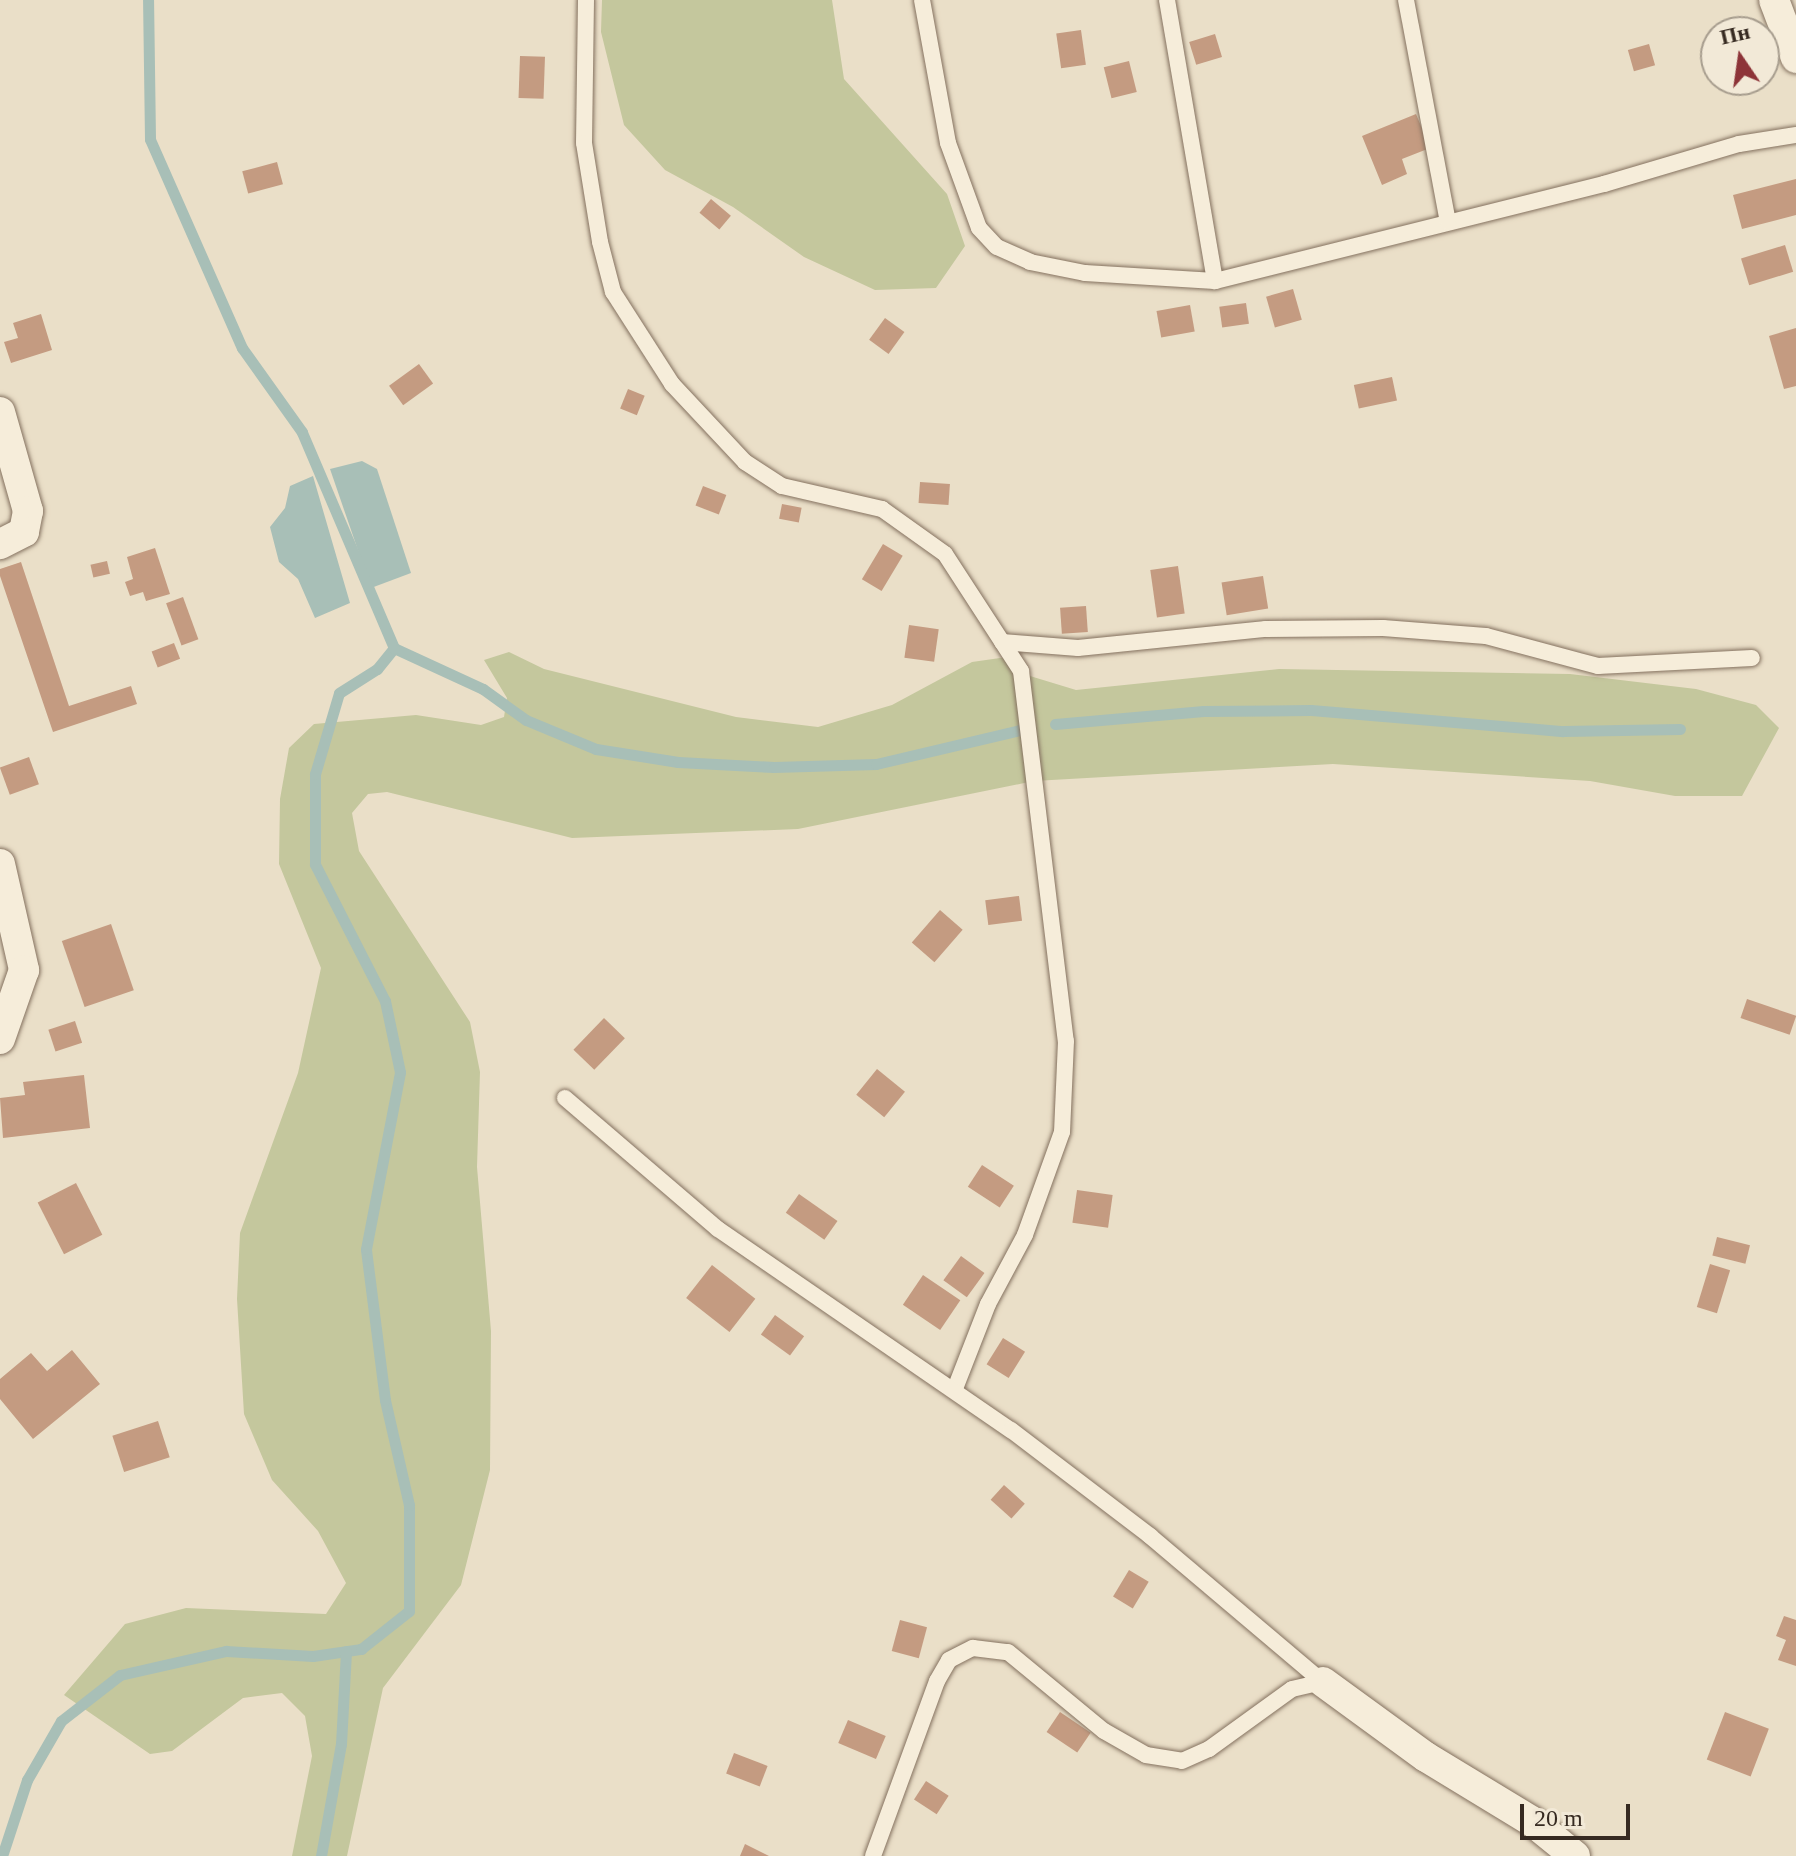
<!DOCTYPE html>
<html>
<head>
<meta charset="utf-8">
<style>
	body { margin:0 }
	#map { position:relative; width:1796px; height:1856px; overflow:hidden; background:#eadfc8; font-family:"Times New Roman",serif }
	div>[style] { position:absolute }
	.green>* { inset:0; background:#c4c79d }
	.water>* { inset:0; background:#a8bfb7 }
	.stream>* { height:11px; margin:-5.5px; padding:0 5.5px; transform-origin:5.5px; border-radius:5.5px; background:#a8bfb7 }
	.building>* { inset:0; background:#c49b81; transform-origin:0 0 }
	.roads { filter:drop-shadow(0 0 2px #84715f) drop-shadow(0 0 2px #84715f) }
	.lane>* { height:16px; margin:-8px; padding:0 8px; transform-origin:8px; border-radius:8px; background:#f6edda }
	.street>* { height:30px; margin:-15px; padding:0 15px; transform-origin:15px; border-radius:15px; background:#f6edda }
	span { translate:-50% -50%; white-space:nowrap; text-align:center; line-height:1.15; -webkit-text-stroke:8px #f2e9d7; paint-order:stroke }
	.north { position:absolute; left:1700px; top:16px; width:80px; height:80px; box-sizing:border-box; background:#f2e9d7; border:2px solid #a79d8e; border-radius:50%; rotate:347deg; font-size:22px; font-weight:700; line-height:32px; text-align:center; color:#362a21 }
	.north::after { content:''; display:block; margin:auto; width:28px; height:36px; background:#8d3438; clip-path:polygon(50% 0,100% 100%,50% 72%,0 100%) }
	.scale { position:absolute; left:1520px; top:1804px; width:110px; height:36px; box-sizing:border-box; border:4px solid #362a21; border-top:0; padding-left:10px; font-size:24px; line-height:28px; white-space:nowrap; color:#362a21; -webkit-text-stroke:6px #f2e9d7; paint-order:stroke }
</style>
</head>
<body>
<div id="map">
	<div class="green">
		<div style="clip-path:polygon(602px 0,832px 0,844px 79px,947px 194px,965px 246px,936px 288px,875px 290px,804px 257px,733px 207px,665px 170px,624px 125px,601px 32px)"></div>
		<div style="clip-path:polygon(509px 652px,544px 669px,736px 717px,818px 727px,892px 705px,972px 662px,1007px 657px,1030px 676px,1076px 690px,1279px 669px,1570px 674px,1696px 689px,1756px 705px,1779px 728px,1742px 796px,1675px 796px,1590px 781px,1333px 764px,1034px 781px,798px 829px,572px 838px,387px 792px,368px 794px,352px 813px,359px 851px,470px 1022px,480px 1072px,477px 1167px,491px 1331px,490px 1470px,461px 1585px,383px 1688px,347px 1856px,292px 1856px,312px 1756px,305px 1716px,282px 1693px,243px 1698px,172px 1751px,150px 1754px,64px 1695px,125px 1624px,186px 1608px,326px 1614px,346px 1583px,318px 1531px,272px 1480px,244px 1414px,237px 1299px,240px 1233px,298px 1073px,321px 968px,279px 864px,280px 799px,289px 748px,314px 724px,416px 715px,481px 725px,504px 717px,507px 698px,484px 660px)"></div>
	</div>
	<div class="water">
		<div style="clip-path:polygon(362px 461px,377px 469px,411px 573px,371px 588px,330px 469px)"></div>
		<div style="clip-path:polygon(313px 476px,350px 603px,315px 618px,298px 579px,279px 562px,270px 527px,285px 508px,290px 486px)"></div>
	</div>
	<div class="stream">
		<div style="left:394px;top:648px;width:98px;rotate:24.7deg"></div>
		<div style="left:483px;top:689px;width:53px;rotate:35.8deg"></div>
		<div style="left:526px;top:720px;width:76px;rotate:22.5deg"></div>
		<div style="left:596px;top:749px;width:83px;rotate:9deg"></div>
		<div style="left:678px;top:762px;width:96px;rotate:3deg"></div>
		<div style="left:774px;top:767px;width:102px;rotate:-1.7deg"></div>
		<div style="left:876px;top:764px;width:148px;rotate:-13.3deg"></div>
		<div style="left:1055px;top:724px;width:149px;rotate:-5deg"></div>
		<div style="left:1203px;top:711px;width:108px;rotate:-0.5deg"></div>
		<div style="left:1311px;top:710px;width:253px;rotate:4.8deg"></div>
		<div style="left:1563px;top:731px;width:117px;rotate:-1deg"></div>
		<div style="left:2px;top:1856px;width:80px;rotate:-71.8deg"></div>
		<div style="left:27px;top:1780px;width:68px;rotate:-60deg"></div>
		<div style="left:61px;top:1721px;width:75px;rotate:-37.9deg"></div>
		<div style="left:120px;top:1675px;width:109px;rotate:-12.8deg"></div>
		<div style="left:226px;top:1651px;width:87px;rotate:3.3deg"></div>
		<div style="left:313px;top:1656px;width:49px;rotate:-8.3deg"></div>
		<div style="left:361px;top:1649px;width:61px;rotate:-38.4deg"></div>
		<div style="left:409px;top:1611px;width:106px;rotate:-90deg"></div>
		<div style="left:409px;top:1505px;width:108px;rotate:-102.9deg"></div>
		<div style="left:385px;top:1400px;width:152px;rotate:-97.2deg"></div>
		<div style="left:366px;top:1249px;width:180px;rotate:-79.1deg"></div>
		<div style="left:400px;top:1072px;width:73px;rotate:-101.9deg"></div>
		<div style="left:385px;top:1001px;width:154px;rotate:-117.1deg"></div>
		<div style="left:315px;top:864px;width:90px;rotate:-90deg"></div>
		<div style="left:315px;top:774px;width:84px;rotate:-73.5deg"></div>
		<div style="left:339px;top:693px;width:45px;rotate:-32.3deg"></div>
		<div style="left:377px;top:669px;width:27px;rotate:-51deg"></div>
		<div style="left:394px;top:648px;width:235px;rotate:-113.1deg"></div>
		<div style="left:302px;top:432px;width:103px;rotate:-125.5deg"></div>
		<div style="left:242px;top:348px;width:228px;rotate:-113.8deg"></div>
		<div style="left:150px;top:139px;width:139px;rotate:-90.8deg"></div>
		<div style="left:321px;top:1856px;width:114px;rotate:-79.9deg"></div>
		<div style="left:341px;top:1744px;width:93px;rotate:-86.9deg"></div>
	</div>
	<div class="building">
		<div style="left:1081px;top:30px;width:35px;height:25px;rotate:82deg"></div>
		<div style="left:1215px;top:34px;width:24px;height:27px;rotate:73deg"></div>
		<div style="left:1649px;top:44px;width:22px;height:22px;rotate:74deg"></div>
		<div style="left:520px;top:56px;width:25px;height:42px;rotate:2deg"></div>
		<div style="left:1129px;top:61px;width:32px;height:26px;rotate:76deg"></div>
		<div style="clip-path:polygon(1416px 114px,1430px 148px,1402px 159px,1407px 174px,1382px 185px,1362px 136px)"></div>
		<div style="left:277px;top:162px;width:23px;height:36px;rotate:75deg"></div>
		<div style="clip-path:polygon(1796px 179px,1796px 215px,1742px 229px,1733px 195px)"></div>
		<div style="left:711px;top:199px;width:26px;height:18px;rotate:40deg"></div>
		<div style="left:1785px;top:245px;width:28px;height:46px;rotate:73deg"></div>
		<div style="left:1293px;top:289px;width:32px;height:28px;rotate:74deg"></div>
		<div style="left:1246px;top:303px;width:21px;height:27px;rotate:82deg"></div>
		<div style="left:1190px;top:305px;width:27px;height:34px;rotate:80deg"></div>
		<div style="clip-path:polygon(41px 314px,52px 350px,11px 363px,4px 342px,18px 338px,13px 323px)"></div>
		<div style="left:885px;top:318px;width:24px;height:27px;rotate:36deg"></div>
		<div style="clip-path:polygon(1796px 328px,1796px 386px,1784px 389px,1769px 336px)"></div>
		<div style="left:419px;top:364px;width:24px;height:37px;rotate:54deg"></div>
		<div style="left:1392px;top:377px;width:24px;height:39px;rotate:78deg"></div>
		<div style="left:628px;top:389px;width:18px;height:21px;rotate:22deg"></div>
		<div style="left:920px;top:482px;width:30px;height:21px;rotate:4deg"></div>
		<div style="left:703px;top:486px;width:25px;height:21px;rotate:21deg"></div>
		<div style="left:782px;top:504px;width:20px;height:15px;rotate:11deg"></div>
		<div style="left:883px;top:544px;width:23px;height:41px;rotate:31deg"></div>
		<div style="clip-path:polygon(155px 548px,170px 594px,146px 601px,143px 592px,130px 596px,125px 582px,133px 579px,127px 557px)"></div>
		<div style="left:107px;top:561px;width:13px;height:17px;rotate:77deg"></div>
		<div style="clip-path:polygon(21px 562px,69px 706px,131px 686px,137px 704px,53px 732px,0 576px,0 569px)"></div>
		<div style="left:1178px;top:566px;width:48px;height:28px;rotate:82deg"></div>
		<div style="left:1263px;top:576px;width:33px;height:42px;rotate:81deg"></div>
		<div style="left:183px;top:597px;width:45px;height:18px;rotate:70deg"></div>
		<div style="left:1086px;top:606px;width:26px;height:26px;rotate:86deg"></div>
		<div style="left:909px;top:625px;width:30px;height:33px;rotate:8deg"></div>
		<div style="left:174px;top:643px;width:17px;height:24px;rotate:69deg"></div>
		<div style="left:29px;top:757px;width:29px;height:31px;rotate:70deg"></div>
		<div style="left:1019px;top:896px;width:25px;height:34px;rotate:83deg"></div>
		<div style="left:940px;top:910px;width:30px;height:43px;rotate:41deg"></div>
		<div style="left:111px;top:924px;width:70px;height:52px;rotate:71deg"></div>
		<div style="left:1747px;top:999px;width:52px;height:20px;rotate:19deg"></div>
		<div style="left:604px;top:1018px;width:29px;height:44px;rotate:44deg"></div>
		<div style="left:75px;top:1021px;width:23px;height:28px;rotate:72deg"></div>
		<div style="left:877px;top:1069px;width:36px;height:33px;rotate:39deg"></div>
		<div style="clip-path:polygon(84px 1075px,90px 1128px,3px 1138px,0 1098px,25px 1095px,23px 1082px)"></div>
		<div style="left:982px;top:1165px;width:38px;height:26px;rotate:33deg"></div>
		<div style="left:76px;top:1183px;width:58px;height:43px;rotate:63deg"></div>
		<div style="left:1077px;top:1190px;width:36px;height:33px;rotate:8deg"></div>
		<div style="left:799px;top:1194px;width:47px;height:23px;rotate:35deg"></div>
		<div style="left:1717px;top:1237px;width:34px;height:19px;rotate:14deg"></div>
		<div style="left:961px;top:1256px;width:29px;height:30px;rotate:36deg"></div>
		<div style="left:1710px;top:1264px;width:21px;height:45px;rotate:17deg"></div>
		<div style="left:712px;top:1265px;width:55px;height:42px;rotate:38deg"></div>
		<div style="left:923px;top:1275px;width:45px;height:36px;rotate:34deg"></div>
		<div style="left:775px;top:1315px;width:36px;height:24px;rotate:36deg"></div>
		<div style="left:1003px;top:1338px;width:26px;height:31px;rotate:32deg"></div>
		<div style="clip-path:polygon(72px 1350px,100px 1384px,33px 1439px,0 1399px,0 1379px,31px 1353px,47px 1371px)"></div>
		<div style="left:158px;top:1421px;width:38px;height:48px;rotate:72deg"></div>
		<div style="left:1004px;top:1485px;width:28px;height:20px;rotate:42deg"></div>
		<div style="left:1129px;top:1570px;width:23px;height:31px;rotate:31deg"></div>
		<div style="clip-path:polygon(1784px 1616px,1796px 1620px,1796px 1666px,1778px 1660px,1786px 1640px,1776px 1636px)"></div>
		<div style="left:900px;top:1620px;width:28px;height:32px;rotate:15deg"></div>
		<div style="left:1060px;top:1712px;width:37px;height:24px;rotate:34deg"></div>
		<div style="left:1725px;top:1712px;width:47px;height:51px;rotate:21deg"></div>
		<div style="left:848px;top:1720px;width:41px;height:25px;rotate:23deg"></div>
		<div style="left:734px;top:1753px;width:36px;height:22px;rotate:21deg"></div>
		<div style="left:926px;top:1781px;width:27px;height:22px;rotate:33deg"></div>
		<div style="clip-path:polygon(745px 1844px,769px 1856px,740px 1856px)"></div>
	</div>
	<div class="roads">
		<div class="lane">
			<div style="left:586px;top:0;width:143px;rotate:90.8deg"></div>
			<div style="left:584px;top:143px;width:100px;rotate:80.8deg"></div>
			<div style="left:600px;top:242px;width:52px;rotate:75.4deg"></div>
			<div style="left:613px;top:292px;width:109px;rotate:57.3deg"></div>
			<div style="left:672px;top:384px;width:107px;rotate:46.9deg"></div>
			<div style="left:745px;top:462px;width:44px;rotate:33deg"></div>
			<div style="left:782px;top:486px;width:103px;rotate:13deg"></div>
			<div style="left:882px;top:509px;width:77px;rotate:35.5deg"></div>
			<div style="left:945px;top:554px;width:140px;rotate:57deg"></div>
			<div style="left:1021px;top:671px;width:373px;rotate:83.1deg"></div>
			<div style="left:1066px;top:1041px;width:91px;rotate:92.5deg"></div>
			<div style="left:1062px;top:1132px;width:109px;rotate:109.8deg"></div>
			<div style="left:1025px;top:1235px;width:78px;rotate:118.2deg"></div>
			<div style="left:988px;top:1304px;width:93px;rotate:111.3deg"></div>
			<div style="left:922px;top:0;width:145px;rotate:79.7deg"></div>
			<div style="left:948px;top:143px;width:90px;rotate:70deg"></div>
			<div style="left:979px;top:228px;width:26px;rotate:47deg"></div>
			<div style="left:997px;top:247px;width:36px;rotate:24deg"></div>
			<div style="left:1030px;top:262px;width:56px;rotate:11.3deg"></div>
			<div style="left:1085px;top:273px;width:130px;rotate:3.5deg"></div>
			<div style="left:1215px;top:281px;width:401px;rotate:-14deg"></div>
			<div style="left:1604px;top:184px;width:141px;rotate:-16.5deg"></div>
			<div style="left:1739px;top:144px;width:58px;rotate:-9deg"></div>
			<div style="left:1167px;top:0;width:285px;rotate:80.3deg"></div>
			<div style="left:1406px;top:0;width:226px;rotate:79.3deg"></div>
			<div style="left:1002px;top:642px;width:76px;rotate:4.5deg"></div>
			<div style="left:1078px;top:648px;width:189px;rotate:-5.8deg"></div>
			<div style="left:1266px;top:629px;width:117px;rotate:-0.5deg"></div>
			<div style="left:1383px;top:628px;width:103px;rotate:4.4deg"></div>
			<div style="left:1486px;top:636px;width:116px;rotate:15deg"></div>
			<div style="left:1598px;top:666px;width:154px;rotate:-3deg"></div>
			<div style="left:565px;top:1098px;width:201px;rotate:40.6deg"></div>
			<div style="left:718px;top:1229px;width:355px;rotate:34.5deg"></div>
			<div style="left:1011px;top:1430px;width:175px;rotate:37.3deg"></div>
			<div style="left:1150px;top:1536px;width:226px;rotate:40.2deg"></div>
			<div style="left:873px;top:1856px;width:186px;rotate:-69.9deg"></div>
			<div style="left:937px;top:1681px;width:24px;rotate:-60deg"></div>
			<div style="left:949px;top:1660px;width:27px;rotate:-27deg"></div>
			<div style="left:973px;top:1648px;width:35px;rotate:7deg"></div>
			<div style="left:1008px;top:1652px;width:124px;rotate:39.5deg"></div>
			<div style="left:1104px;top:1731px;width:48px;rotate:29.7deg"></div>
			<div style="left:1146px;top:1755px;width:36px;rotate:9deg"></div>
			<div style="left:1182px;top:1761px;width:30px;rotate:-24deg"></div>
			<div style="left:1209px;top:1749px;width:102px;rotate:-35.9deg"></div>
			<div style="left:1292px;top:1689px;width:32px;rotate:-13deg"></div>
		</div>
		<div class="street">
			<div style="left:1774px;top:0;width:62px;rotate:69.2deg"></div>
			<div style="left:0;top:412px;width:103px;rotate:74.2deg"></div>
			<div style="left:28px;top:511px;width:21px;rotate:101deg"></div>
			<div style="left:24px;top:532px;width:27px;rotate:153deg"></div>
			<div style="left:0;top:864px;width:109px;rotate:77.2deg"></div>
			<div style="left:24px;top:970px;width:73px;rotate:109.2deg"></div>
			<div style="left:1323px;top:1682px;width:127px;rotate:36.1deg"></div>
			<div style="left:1426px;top:1757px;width:125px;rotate:31.3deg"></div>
			<div style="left:1533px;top:1822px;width:54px;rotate:39deg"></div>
		</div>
	</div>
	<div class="north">Пн</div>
	<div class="scale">20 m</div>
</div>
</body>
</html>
